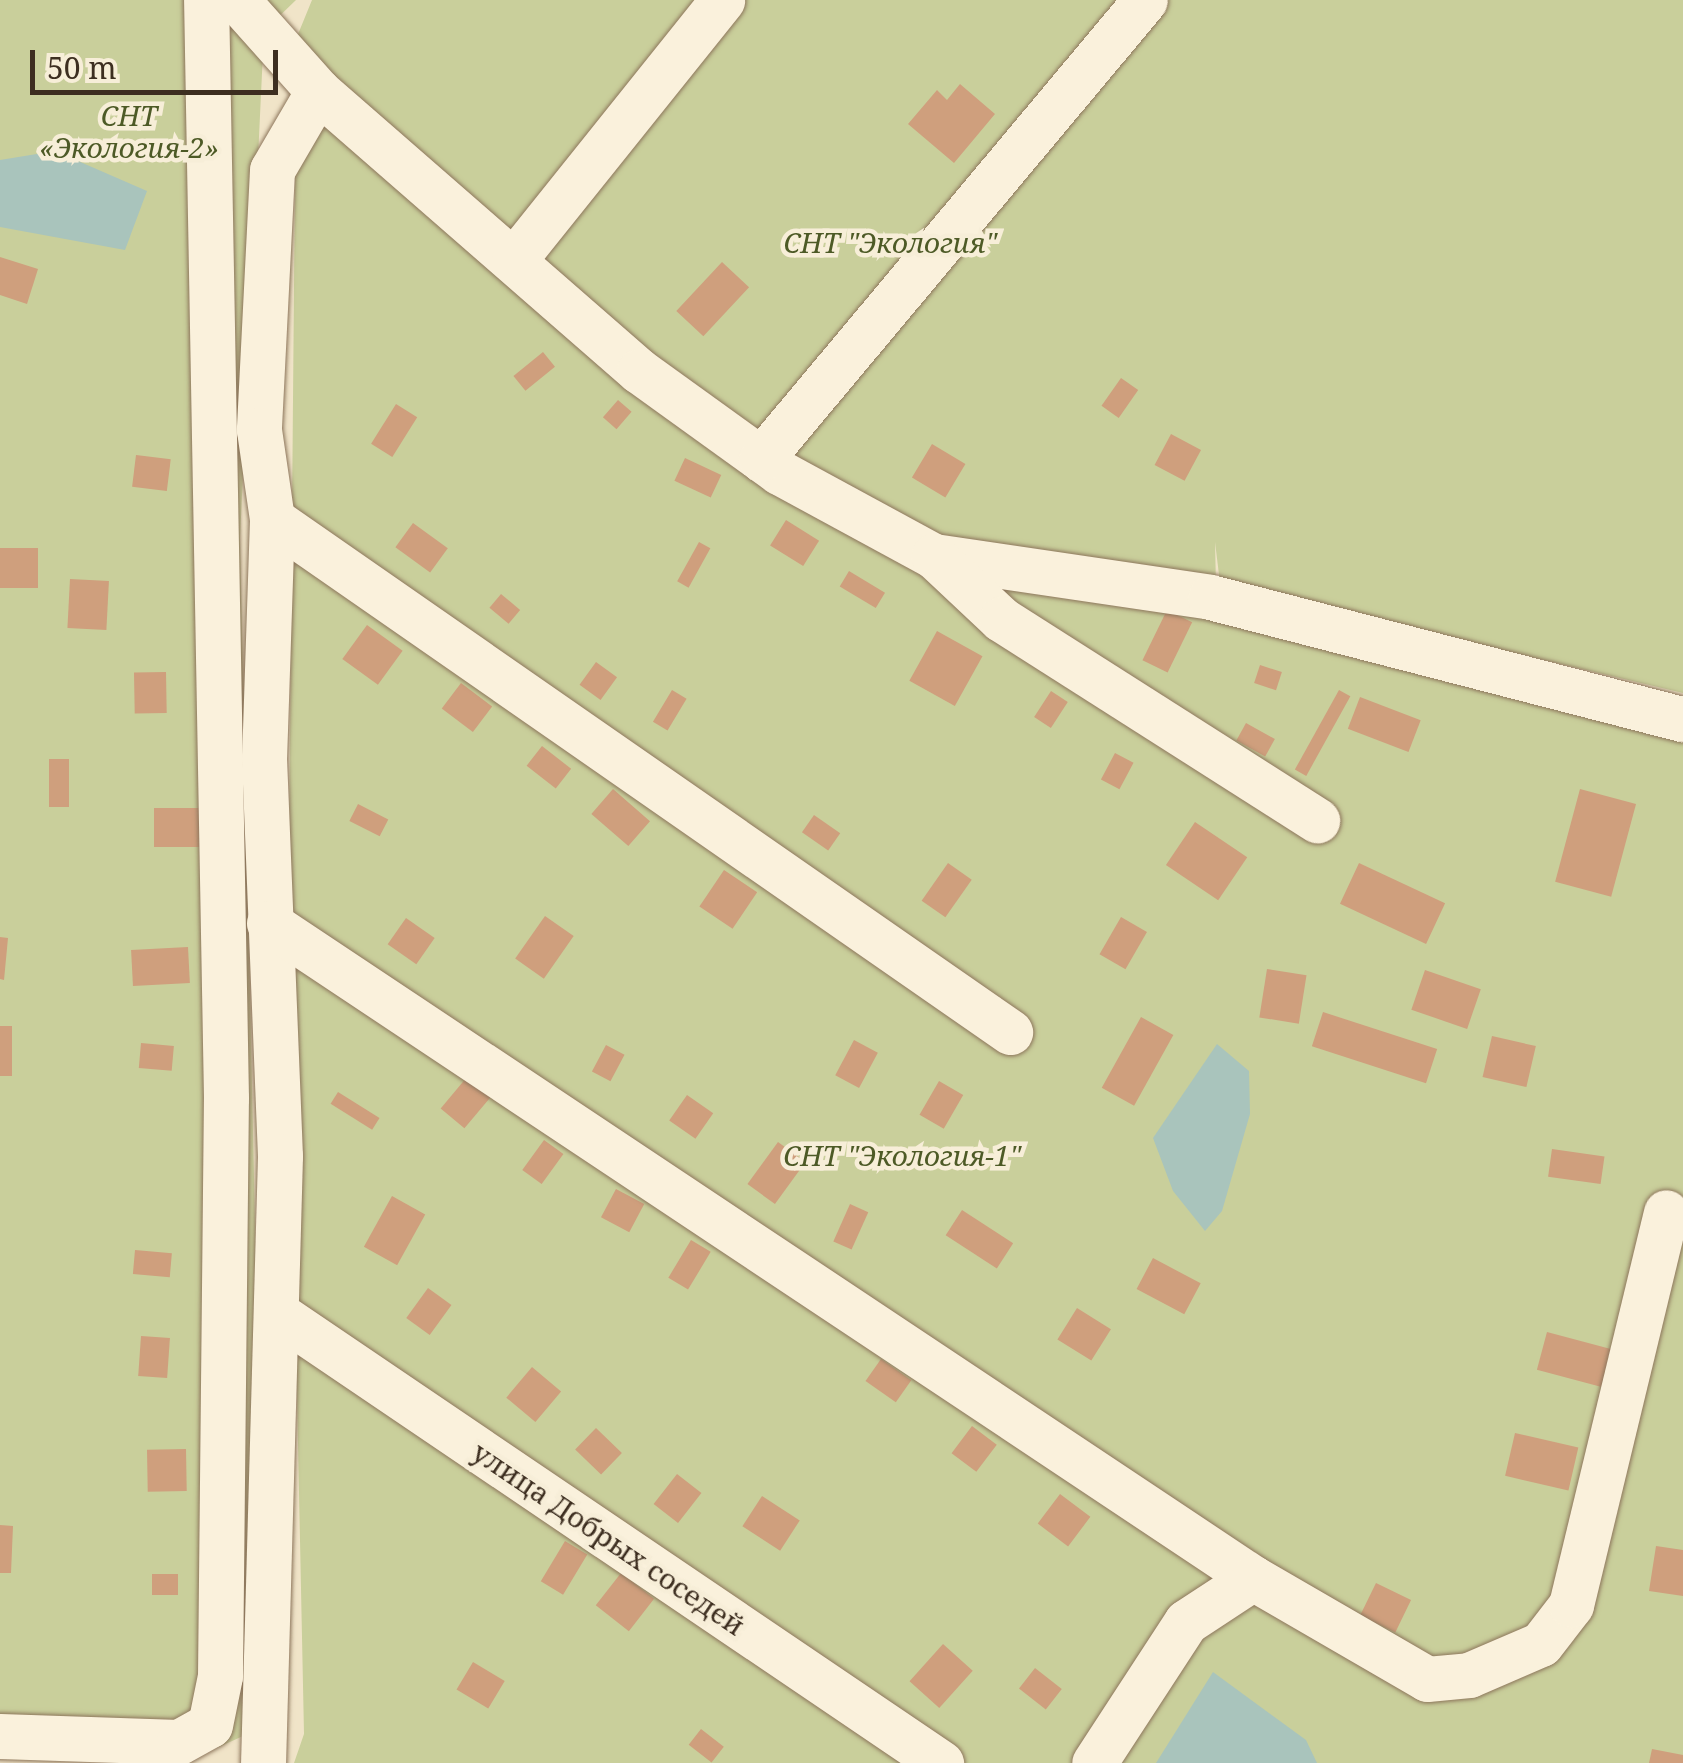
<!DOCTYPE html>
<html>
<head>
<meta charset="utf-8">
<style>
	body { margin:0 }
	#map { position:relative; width:1683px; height:1763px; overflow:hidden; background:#f0e4c8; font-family:"Noto Serif",serif }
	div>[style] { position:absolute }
	.green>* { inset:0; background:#c9cf9b }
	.water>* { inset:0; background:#a9c4bc }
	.building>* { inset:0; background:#cf9f7d; transform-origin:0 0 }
	.roads { filter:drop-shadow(0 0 2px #8d765c) drop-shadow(0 0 2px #8d765c) }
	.minor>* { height:45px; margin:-22.5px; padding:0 22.5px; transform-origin:22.5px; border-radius:22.5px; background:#faf1dc }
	span { translate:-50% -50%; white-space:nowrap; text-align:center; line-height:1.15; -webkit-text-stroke:9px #f7eed8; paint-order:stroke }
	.park-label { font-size:28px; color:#4d5a26; font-style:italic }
	.street-label { font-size:28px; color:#3d2e20 }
	.scale { position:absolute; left:30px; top:50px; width:248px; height:45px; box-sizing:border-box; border:5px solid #3d2e20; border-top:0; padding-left:12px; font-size:30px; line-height:35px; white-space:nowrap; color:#3d2e20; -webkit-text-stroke:8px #f7eed8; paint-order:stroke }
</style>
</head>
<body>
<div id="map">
	<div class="green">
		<div style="clip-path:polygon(0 0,296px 0,264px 31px,240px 538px,257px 1314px,243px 1736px,219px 1747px,0 1748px)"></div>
		<div style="clip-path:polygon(312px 0,1683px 0,1683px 693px,1220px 583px,1215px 542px,1216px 586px,1683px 730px,1683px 1763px,294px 1763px,304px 1734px,288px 960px,295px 176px,318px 118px,294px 44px)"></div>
	</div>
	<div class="water">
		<div style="clip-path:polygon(55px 151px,147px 191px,125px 250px,0 227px,0 160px)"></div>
		<div style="clip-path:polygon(1217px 1044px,1249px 1071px,1250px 1114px,1222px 1211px,1205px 1231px,1173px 1191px,1153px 1138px)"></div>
		<div style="clip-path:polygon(1213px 1672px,1306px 1740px,1317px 1763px,1156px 1763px)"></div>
	</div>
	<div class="building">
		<div style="clip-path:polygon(960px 84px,995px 114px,954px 163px,908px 124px,937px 90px,947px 100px)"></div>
		<div style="clip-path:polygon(0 257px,38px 269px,27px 304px,0 295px)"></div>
		<div style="left:722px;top:262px;width:37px;height:67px;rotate:43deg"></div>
		<div style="left:543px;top:352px;width:19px;height:38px;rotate:51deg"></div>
		<div style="left:1121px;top:378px;width:21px;height:34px;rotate:35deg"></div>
		<div style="left:618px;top:400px;width:18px;height:23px;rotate:41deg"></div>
		<div style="left:396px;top:404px;width:25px;height:47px;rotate:32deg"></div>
		<div style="left:1171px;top:434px;width:34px;height:35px;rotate:28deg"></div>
		<div style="left:932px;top:444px;width:39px;height:39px;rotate:31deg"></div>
		<div style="left:136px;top:455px;width:35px;height:32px;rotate:7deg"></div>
		<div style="left:685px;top:458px;width:40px;height:25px;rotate:25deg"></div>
		<div style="left:786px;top:520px;width:39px;height:30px;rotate:32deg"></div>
		<div style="left:413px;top:523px;width:43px;height:30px;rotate:36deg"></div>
		<div style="left:699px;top:542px;width:13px;height:45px;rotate:29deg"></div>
		<div style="left:0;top:548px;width:38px;height:40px"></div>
		<div style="left:849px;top:571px;width:42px;height:18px;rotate:31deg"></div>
		<div style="left:70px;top:579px;width:39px;height:49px;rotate:3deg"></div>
		<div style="left:501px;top:594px;width:25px;height:18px;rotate:40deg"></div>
		<div style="left:1167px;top:610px;width:28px;height:56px;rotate:26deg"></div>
		<div style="left:367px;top:625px;width:44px;height:42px;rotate:36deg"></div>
		<div style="left:937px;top:631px;width:52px;height:57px;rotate:29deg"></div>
		<div style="left:596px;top:662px;width:26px;height:28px;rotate:36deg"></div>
		<div style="left:1260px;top:665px;width:23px;height:19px;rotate:18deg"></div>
		<div style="left:166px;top:672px;width:41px;height:32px;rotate:89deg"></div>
		<div style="left:461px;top:683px;width:39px;height:32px;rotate:37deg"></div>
		<div style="left:672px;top:690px;width:17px;height:37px;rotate:31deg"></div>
		<div style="left:1339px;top:690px;width:13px;height:91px;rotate:29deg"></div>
		<div style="left:1051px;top:691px;width:20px;height:31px;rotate:33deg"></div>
		<div style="left:1360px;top:697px;width:65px;height:34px;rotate:21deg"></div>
		<div style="left:1246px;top:723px;width:33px;height:20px;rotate:29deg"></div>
		<div style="left:542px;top:746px;width:37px;height:25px;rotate:38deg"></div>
		<div style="left:1115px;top:753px;width:21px;height:30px;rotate:28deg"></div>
		<div style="left:49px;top:759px;width:20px;height:48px"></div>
		<div style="left:613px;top:789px;width:49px;height:33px;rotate:41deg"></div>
		<div style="left:1580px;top:789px;width:58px;height:96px;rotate:15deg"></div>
		<div style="left:358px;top:804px;width:34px;height:19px;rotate:27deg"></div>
		<div style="left:154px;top:808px;width:57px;height:39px"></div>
		<div style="left:814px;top:815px;width:32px;height:21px;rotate:35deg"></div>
		<div style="left:1195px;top:822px;width:63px;height:52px;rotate:34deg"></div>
		<div style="left:948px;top:863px;width:29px;height:46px;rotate:35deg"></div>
		<div style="left:1359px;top:863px;width:95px;height:45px;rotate:25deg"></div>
		<div style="left:724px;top:870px;width:40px;height:44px;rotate:34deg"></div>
		<div style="left:545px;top:916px;width:35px;height:52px;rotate:35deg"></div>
		<div style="left:1121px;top:917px;width:30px;height:43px;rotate:30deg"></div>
		<div style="left:406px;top:918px;width:35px;height:32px;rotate:35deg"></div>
		<div style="clip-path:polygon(0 937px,8px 938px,4px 980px,0 979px)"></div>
		<div style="left:188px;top:947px;width:36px;height:57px;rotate:87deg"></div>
		<div style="left:1267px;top:969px;width:40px;height:49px;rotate:9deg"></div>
		<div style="left:1425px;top:970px;width:59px;height:42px;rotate:19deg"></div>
		<div style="left:1323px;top:1012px;width:120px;height:36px;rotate:18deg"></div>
		<div style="left:1141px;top:1017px;width:37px;height:81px;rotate:29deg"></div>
		<div style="left:0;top:1026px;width:12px;height:50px"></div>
		<div style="left:1492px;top:1036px;width:45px;height:42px;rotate:13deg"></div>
		<div style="left:854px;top:1040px;width:27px;height:40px;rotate:28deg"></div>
		<div style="left:141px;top:1043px;width:33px;height:25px;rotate:5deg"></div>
		<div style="left:606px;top:1045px;width:21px;height:30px;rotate:28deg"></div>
		<div style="left:467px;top:1077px;width:31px;height:41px;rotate:40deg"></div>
		<div style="left:939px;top:1081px;width:28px;height:39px;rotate:30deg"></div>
		<div style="left:338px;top:1092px;width:49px;height:14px;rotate:32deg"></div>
		<div style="left:687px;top:1095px;width:32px;height:31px;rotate:35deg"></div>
		<div style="left:544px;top:1140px;width:24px;height:37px;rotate:36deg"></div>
		<div style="left:778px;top:1142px;width:34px;height:52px;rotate:36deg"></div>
		<div style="left:1552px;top:1149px;width:53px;height:28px;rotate:8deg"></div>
		<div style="left:616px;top:1189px;width:32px;height:32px;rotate:28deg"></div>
		<div style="left:392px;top:1196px;width:38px;height:58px;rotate:29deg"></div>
		<div style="left:850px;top:1204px;width:20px;height:41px;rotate:24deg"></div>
		<div style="left:962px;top:1210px;width:61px;height:30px;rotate:33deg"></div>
		<div style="left:691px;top:1240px;width:23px;height:44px;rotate:31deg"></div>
		<div style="left:135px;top:1250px;width:37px;height:24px;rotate:5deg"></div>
		<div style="left:1153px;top:1258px;width:54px;height:35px;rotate:28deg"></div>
		<div style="left:428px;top:1288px;width:29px;height:37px;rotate:36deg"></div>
		<div style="left:1077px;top:1308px;width:40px;height:37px;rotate:32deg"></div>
		<div style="left:1547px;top:1332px;width:67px;height:39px;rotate:15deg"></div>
		<div style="left:141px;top:1336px;width:29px;height:40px;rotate:4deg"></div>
		<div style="left:881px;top:1359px;width:37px;height:27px;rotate:35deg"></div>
		<div style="left:532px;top:1367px;width:38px;height:40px;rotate:40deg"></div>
		<div style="left:972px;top:1426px;width:31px;height:34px;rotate:37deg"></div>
		<div style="left:596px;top:1428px;width:36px;height:30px;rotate:44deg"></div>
		<div style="left:1515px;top:1433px;width:65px;height:44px;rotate:13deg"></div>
		<div style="left:186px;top:1449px;width:42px;height:39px;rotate:89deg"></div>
		<div style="left:677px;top:1474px;width:31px;height:38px;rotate:38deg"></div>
		<div style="left:1060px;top:1494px;width:38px;height:37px;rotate:37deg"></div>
		<div style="left:762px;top:1496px;width:45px;height:36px;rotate:33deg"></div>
		<div style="clip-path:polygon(0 1525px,13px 1526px,11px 1573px,0 1573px)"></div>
		<div style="left:565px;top:1541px;width:26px;height:47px;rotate:31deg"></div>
		<div style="clip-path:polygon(1656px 1546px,1683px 1550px,1683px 1596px,1649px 1591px)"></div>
		<div style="left:621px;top:1573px;width:42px;height:41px;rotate:38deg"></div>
		<div style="left:178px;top:1574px;width:21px;height:26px;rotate:90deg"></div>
		<div style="left:1376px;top:1583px;width:39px;height:36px;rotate:26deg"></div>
		<div style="left:943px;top:1644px;width:40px;height:50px;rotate:42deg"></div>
		<div style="left:473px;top:1662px;width:37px;height:32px;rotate:31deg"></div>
		<div style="left:1035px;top:1668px;width:34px;height:26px;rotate:38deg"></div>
		<div style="left:701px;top:1729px;width:29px;height:20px;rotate:38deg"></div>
		<div style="clip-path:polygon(1652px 1749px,1683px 1755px,1683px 1763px,1649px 1763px)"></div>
	</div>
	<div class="roads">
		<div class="minor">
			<div style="left:237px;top:0;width:122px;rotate:48.3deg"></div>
			<div style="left:318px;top:91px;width:91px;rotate:120.2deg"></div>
			<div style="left:272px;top:170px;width:260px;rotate:92.9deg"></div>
			<div style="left:259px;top:430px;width:90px;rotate:81.7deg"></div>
			<div style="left:272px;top:519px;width:239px;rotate:91.9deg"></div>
			<div style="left:264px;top:758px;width:398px;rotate:87.7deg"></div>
			<div style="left:280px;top:1156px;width:607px;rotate:91.6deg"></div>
			<div style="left:318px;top:91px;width:426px;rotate:41.1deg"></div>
			<div style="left:639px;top:371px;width:173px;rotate:35.8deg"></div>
			<div style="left:779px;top:472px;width:176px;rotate:28.5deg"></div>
			<div style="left:934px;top:556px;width:279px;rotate:8.4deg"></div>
			<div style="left:1210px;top:597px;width:488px;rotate:14.5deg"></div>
			<div style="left:514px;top:260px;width:333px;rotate:-51.3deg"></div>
			<div style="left:761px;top:459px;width:598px;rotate:-50.08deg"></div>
			<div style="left:272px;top:519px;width:899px;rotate:34.8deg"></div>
			<div style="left:934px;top:556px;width:92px;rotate:43.2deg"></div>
			<div style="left:1001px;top:619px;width:375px;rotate:32.5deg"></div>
			<div style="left:269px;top:923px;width:1182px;rotate:33.65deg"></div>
			<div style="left:1253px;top:1578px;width:80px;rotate:146.7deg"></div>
			<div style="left:1186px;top:1622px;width:168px;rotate:123.1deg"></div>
			<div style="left:278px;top:1314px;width:801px;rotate:34.11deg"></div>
			<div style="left:1253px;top:1578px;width:201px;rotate:30.1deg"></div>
			<div style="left:1427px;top:1679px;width:42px;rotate:-5.4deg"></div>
			<div style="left:1469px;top:1675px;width:78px;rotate:-23.3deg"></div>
			<div style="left:1541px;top:1644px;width:49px;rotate:-52.4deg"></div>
			<div style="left:1571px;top:1605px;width:404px;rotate:-76.4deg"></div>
			<div style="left:0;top:1736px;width:179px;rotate:1.9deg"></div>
			<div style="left:179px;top:1742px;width:35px;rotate:-29deg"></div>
			<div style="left:210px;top:1725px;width:50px;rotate:-78.5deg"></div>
			<div style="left:220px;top:1676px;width:578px;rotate:-89.41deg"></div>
			<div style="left:226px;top:1098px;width:1098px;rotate:-91.04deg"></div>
		</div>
	</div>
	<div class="park-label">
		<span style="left:129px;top:131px">СНТ<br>«Экология-2»</span>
		<span style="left:890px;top:242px">СНТ "Экология"</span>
		<span style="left:902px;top:1155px">СНТ "Экология-1"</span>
	</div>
	<div class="street-label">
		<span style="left:609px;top:1538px;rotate:34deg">улица Добрых соседей</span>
	</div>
	<div class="scale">50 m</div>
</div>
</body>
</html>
